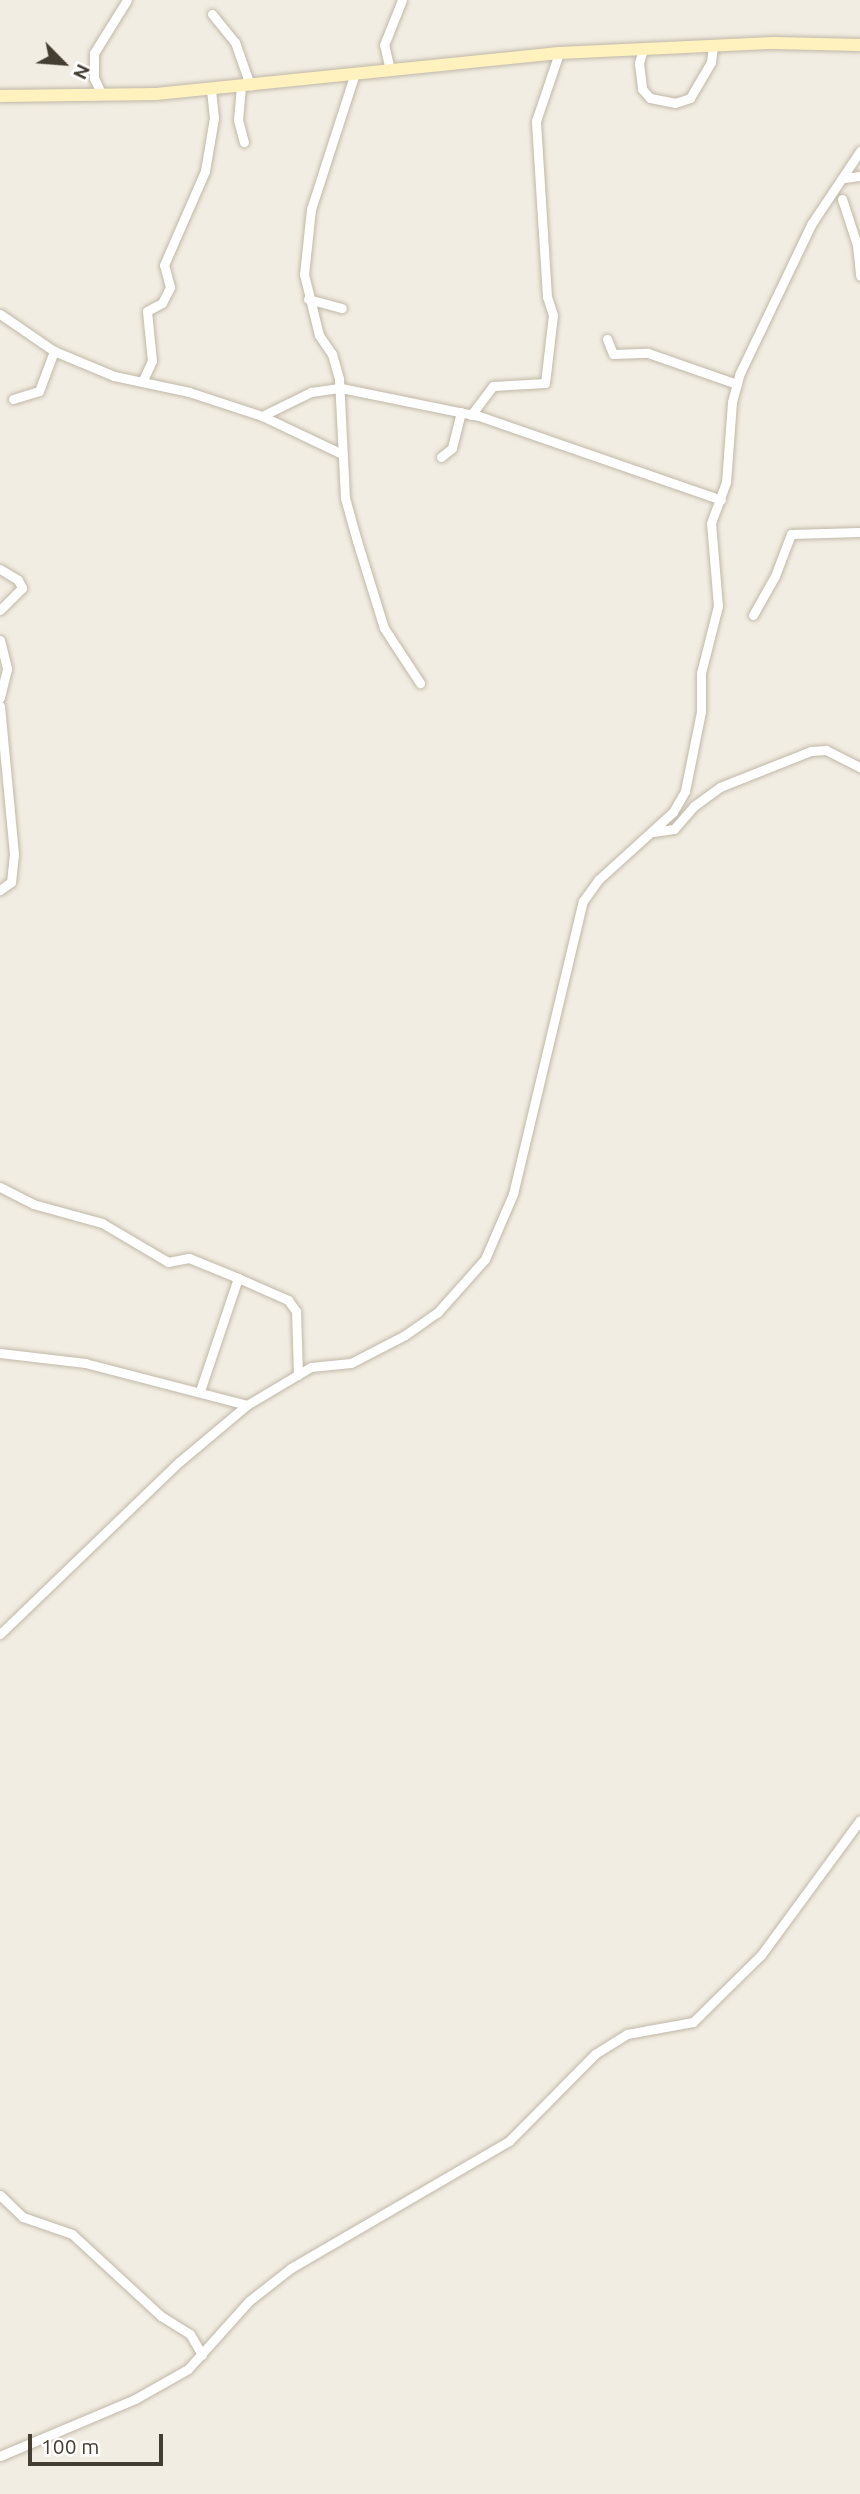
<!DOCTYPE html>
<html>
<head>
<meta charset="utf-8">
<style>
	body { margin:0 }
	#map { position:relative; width:860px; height:2494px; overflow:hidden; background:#f2ede2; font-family:Ubuntu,sans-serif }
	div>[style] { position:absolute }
	.roads { filter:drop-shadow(0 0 2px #c0b8a8) drop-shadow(0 0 2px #c0b8a8) }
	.minor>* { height:9px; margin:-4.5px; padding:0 4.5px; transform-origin:4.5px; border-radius:4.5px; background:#fff }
	.secondary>* { height:12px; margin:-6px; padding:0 6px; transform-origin:6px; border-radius:6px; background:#fff2bf }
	span { translate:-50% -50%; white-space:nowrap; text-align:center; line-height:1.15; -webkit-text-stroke:5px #fff; paint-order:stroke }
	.north { position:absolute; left:28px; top:28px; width:70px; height:70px; -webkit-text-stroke:5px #fff; paint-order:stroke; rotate:115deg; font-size:19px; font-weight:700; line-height:28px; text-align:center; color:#433d32 }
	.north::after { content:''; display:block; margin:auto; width:24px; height:32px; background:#433d32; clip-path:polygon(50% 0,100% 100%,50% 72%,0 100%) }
	.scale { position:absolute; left:28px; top:2434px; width:135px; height:32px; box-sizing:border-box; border:4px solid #433d32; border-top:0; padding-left:9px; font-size:21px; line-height:24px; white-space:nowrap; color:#433d32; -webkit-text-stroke:5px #fff; paint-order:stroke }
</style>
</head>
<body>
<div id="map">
	<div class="roads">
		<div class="minor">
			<div style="left:212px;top:14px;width:36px;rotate:51deg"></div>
			<div style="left:235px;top:42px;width:46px;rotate:70.8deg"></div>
			<div style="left:643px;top:49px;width:15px;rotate:106deg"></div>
			<div style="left:639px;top:63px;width:26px;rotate:83deg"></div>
			<div style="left:642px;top:89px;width:12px;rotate:48deg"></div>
			<div style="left:650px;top:98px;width:25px;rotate:11deg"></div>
			<div style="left:675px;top:103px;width:16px;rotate:-18deg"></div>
			<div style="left:690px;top:98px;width:42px;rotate:-59.7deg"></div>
			<div style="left:711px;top:62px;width:16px;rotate:-83deg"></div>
			<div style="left:390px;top:70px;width:26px;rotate:-103deg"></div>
			<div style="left:384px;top:45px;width:48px;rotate:-68.2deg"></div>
			<div style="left:355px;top:73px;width:143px;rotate:107.9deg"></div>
			<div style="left:311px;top:209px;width:65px;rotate:96.1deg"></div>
			<div style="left:304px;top:274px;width:63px;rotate:76.2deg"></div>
			<div style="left:319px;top:335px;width:23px;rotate:56deg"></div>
			<div style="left:332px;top:354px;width:26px;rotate:74deg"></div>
			<div style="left:339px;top:379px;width:119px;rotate:87.1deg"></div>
			<div style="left:345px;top:498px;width:45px;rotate:74.4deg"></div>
			<div style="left:357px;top:541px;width:91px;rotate:72.8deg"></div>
			<div style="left:384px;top:628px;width:66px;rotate:56.8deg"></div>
			<div style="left:241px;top:86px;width:34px;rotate:95deg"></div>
			<div style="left:238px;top:120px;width:23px;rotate:75deg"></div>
			<div style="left:102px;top:95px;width:19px;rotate:-115deg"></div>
			<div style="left:94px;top:78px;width:25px;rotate:-90deg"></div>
			<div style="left:94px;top:53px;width:62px;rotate:-58.1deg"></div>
			<div style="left:845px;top:178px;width:15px;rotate:-8deg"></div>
			<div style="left:842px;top:199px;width:48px;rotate:71.9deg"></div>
			<div style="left:857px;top:245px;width:31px;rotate:84deg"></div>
			<div style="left:308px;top:299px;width:35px;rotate:15deg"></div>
			<div style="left:0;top:314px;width:65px;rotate:34.4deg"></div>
			<div style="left:54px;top:351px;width:65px;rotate:22.6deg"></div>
			<div style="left:114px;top:376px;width:77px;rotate:12deg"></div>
			<div style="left:189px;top:392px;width:77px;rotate:18.2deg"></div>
			<div style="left:262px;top:416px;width:55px;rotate:-26.1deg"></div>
			<div style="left:311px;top:392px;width:30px;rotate:-8deg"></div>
			<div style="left:341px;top:388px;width:141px;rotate:11.5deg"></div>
			<div style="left:479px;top:416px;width:256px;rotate:19.1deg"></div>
			<div style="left:607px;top:339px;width:16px;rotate:68deg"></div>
			<div style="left:613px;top:354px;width:35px;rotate:-2deg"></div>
			<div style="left:648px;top:353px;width:94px;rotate:19.2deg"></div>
			<div style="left:143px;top:380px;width:21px;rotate:-65deg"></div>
			<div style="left:152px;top:361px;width:50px;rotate:-95.7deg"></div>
			<div style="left:147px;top:311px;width:17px;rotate:-28deg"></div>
			<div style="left:162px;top:303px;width:18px;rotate:-63deg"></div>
			<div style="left:170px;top:287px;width:23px;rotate:-105deg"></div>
			<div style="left:164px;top:265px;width:103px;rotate:-66.4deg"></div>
			<div style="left:205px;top:171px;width:54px;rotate:-80.4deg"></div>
			<div style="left:214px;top:118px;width:29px;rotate:-96deg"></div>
			<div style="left:13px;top:399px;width:27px;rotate:-17deg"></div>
			<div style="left:39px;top:391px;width:43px;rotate:-69.4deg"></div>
			<div style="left:471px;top:415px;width:36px;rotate:-53deg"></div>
			<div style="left:493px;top:386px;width:52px;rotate:-3.3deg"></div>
			<div style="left:545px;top:383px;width:68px;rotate:-83.3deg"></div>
			<div style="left:553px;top:315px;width:19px;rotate:-108deg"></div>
			<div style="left:547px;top:297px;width:176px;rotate:-93.6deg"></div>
			<div style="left:536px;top:121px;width:72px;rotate:-71.3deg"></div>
			<div style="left:262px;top:416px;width:89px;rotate:25.4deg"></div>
			<div style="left:441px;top:457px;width:14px;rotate:-39deg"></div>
			<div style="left:452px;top:448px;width:37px;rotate:-76deg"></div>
			<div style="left:0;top:569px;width:21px;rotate:31deg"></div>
			<div style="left:18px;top:580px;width:9px;rotate:63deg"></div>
			<div style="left:22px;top:588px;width:31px;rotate:135deg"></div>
			<div style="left:753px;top:615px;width:45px;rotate:-60.6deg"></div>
			<div style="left:775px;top:576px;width:45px;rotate:-69.1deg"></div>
			<div style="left:791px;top:534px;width:69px;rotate:-1.7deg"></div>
			<div style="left:0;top:640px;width:30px;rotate:76deg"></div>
			<div style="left:7px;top:669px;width:30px;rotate:104deg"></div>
			<div style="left:0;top:706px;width:149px;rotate:84.6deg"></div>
			<div style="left:14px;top:854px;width:28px;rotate:96deg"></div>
			<div style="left:11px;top:882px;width:14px;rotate:144deg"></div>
			<div style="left:653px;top:832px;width:21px;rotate:-8deg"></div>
			<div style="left:674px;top:829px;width:30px;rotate:-49deg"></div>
			<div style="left:694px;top:806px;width:32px;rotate:-36deg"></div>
			<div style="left:720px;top:787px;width:98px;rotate:-21.6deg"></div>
			<div style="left:811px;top:751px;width:15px;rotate:-4deg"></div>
			<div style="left:826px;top:750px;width:38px;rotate:27deg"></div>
			<div style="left:0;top:1187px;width:37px;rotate:27deg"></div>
			<div style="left:33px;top:1204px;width:72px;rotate:15.4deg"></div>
			<div style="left:102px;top:1223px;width:77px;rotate:30.6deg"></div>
			<div style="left:168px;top:1262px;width:21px;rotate:-11deg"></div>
			<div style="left:189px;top:1258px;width:53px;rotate:22.2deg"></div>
			<div style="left:238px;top:1278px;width:119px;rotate:108.6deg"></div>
			<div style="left:238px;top:1278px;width:55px;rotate:23.7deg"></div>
			<div style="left:288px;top:1300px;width:14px;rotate:54deg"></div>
			<div style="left:296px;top:1311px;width:64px;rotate:88.2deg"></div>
			<div style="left:0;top:1353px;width:86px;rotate:6.7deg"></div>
			<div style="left:85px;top:1363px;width:167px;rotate:14.5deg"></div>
			<div style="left:0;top:1634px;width:248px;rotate:-43.9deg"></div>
			<div style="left:179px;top:1462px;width:89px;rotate:-40deg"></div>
			<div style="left:247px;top:1405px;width:74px;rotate:-30.7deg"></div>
			<div style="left:311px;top:1367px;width:40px;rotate:-5.7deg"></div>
			<div style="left:351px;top:1363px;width:61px;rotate:-27.4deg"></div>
			<div style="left:405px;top:1335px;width:39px;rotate:-35deg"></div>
			<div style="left:437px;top:1313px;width:72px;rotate:-48.4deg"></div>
			<div style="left:485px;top:1259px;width:71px;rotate:-66.7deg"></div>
			<div style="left:513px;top:1194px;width:301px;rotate:-76.6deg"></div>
			<div style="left:583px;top:901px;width:26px;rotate:-54deg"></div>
			<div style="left:598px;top:880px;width:101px;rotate:-42.2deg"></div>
			<div style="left:673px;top:812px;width:24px;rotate:-60deg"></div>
			<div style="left:685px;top:791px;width:81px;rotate:-78.6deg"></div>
			<div style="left:701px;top:712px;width:39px;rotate:-90deg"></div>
			<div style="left:701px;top:673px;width:69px;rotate:-75.8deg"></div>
			<div style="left:718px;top:606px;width:83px;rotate:-94.8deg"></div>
			<div style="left:711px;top:523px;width:44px;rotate:-69.9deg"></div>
			<div style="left:726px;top:482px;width:80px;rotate:-85.7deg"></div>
			<div style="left:732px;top:402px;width:30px;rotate:-75deg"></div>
			<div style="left:740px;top:373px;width:166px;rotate:-64.4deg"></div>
			<div style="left:812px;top:223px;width:87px;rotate:-56.3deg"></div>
			<div style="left:0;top:2195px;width:32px;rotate:44deg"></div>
			<div style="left:23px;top:2217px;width:52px;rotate:19.1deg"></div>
			<div style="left:72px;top:2234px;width:121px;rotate:42.7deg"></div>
			<div style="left:161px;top:2316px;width:34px;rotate:32deg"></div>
			<div style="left:190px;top:2334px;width:24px;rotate:60deg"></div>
			<div style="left:0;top:2456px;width:147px;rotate:-22.9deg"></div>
			<div style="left:135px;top:2399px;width:61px;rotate:-29.5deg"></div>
			<div style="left:188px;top:2369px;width:91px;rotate:-48.1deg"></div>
			<div style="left:249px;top:2301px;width:53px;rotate:-38.2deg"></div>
			<div style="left:291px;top:2268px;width:252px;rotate:-30.2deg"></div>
			<div style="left:509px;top:2141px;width:122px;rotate:-45.3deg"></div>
			<div style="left:595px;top:2054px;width:38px;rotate:-32deg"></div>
			<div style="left:627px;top:2034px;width:67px;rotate:-10.3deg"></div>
			<div style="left:693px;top:2022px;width:95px;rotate:-44.6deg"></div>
			<div style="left:761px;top:1955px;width:167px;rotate:-53.7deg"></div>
		</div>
		<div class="secondary">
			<div style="left:0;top:96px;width:156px;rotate:-0.7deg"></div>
			<div style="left:156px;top:94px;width:405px;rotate:-5.8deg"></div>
			<div style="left:559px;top:53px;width:215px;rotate:-2.7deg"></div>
			<div style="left:774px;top:43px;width:86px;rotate:1.3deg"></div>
		</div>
	</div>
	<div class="north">N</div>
	<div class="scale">100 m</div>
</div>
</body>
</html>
